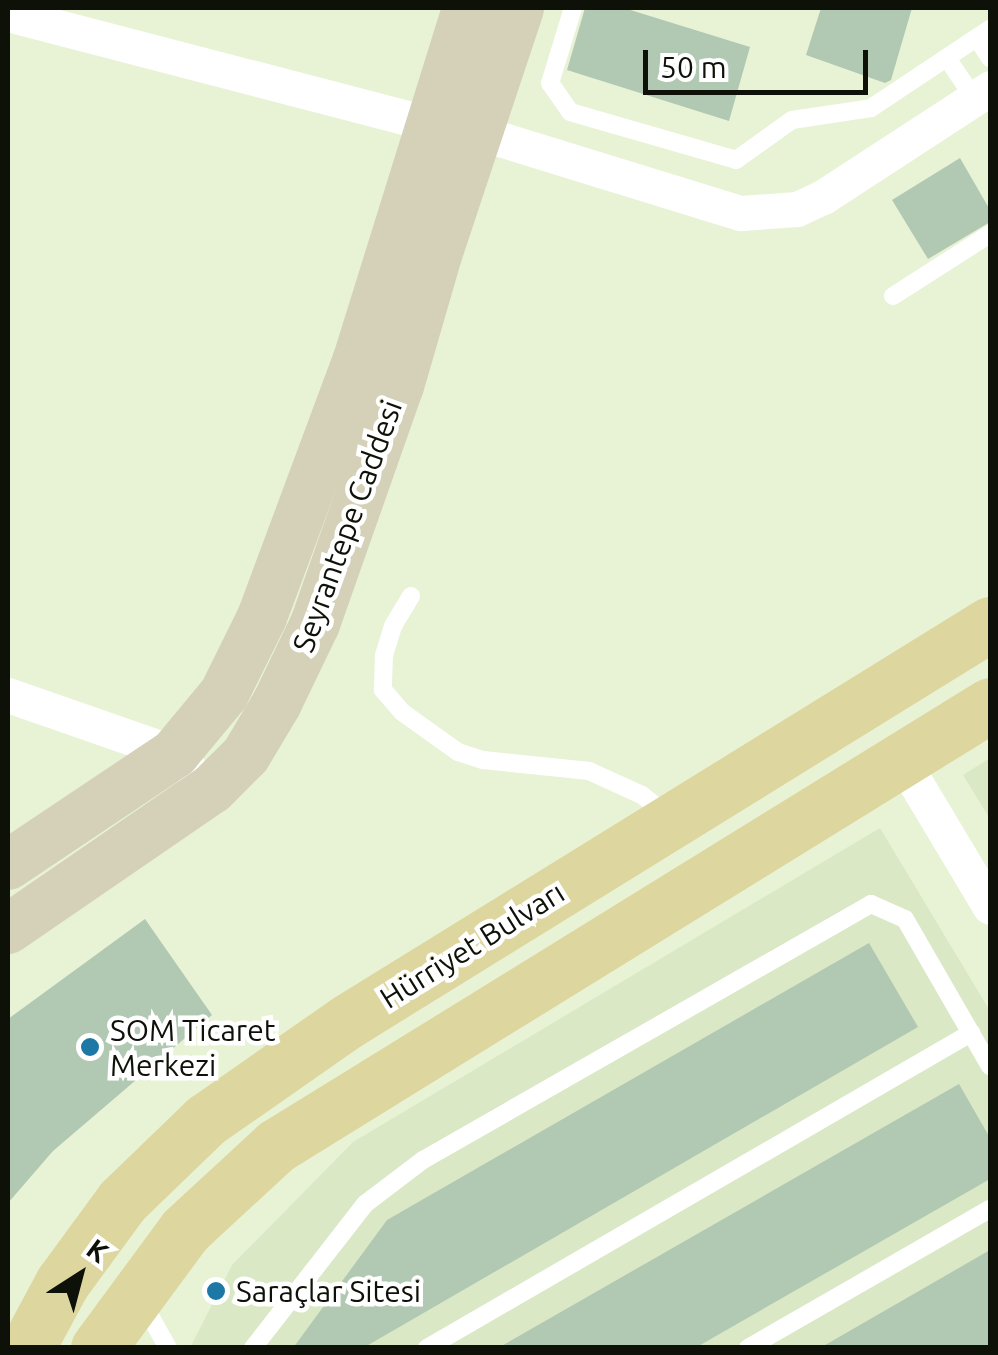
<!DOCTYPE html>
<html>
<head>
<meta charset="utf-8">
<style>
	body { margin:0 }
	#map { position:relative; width:998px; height:1355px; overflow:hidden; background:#e8f3d6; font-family:Ubuntu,sans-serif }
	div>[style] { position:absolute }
	.built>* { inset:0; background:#dae8c5 }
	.building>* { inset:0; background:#b1c8b2 }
	.service>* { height:18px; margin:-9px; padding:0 9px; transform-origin:9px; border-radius:9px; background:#fff }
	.minor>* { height:35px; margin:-17.5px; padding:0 17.5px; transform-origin:17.5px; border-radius:17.5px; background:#fff }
	.secondary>* { height:50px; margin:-25px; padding:0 25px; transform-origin:25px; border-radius:25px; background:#d4d1b8 }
	.primary>* { height:55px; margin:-27.5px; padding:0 27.5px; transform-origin:27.5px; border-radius:27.5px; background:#ddd69f }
	.dots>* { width:28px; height:28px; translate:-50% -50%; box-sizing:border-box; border:5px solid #fff; border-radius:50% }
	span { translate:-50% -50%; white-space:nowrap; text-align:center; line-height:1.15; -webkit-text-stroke:9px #fff; paint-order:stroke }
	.street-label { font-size:30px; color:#0d1107 }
	.poi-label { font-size:30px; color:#0d1107 }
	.left { translate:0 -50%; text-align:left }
	.frame { position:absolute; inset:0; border:10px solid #0d1107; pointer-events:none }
	.north { position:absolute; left:30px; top:1225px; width:100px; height:100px; -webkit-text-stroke:8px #fff; paint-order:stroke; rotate:36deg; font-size:28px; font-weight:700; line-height:40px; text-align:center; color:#0d1107 }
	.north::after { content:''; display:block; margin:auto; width:35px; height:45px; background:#0d1107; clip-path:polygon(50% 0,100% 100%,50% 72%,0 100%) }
	.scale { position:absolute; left:643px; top:50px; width:225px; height:45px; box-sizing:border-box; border:5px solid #0d1107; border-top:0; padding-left:12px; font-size:30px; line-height:35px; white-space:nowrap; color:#0d1107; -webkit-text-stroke:8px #fff; paint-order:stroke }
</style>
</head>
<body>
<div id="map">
	<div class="built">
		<div style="clip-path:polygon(990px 758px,990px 819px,963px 775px)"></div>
		<div style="clip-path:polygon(880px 828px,990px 1011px,990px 1347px,190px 1348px,232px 1265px,353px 1142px)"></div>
	</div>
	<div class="building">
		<div style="clip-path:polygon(585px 8px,624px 8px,750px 47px,729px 121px,567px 70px)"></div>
		<div style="clip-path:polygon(821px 8px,912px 8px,891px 80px,885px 83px,806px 55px)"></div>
		<div style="clip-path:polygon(960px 158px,990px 210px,990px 222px,928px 259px,892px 200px)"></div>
		<div style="clip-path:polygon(145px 919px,212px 1015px,53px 1151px,8px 1203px,8px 1019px)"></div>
		<div style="clip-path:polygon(869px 943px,918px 1027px,363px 1348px,293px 1348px,387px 1220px)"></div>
		<div style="clip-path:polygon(959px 1084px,990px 1138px,990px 1179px,695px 1348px,498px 1348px)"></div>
		<div style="clip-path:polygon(990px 1250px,990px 1348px,820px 1348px)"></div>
	</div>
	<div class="service">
		<div style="left:573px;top:8px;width:78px;rotate:107deg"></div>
		<div style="left:550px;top:83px;width:35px;rotate:55deg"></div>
		<div style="left:570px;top:112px;width:173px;rotate:16.1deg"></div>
		<div style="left:736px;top:160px;width:69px;rotate:-35.5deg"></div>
		<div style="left:792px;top:120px;width:80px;rotate:-8.6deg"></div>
		<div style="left:871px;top:108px;width:143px;rotate:-33.6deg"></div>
		<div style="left:977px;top:38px;width:24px;rotate:57deg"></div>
		<div style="left:947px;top:58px;width:48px;rotate:56deg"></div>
		<div style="left:893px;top:296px;width:115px;rotate:-32.6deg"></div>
		<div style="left:411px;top:596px;width:35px;rotate:121deg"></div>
		<div style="left:393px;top:626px;width:30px;rotate:107deg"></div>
		<div style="left:384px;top:655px;width:35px;rotate:92deg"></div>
		<div style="left:383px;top:690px;width:29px;rotate:49deg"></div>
		<div style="left:402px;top:712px;width:69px;rotate:35.5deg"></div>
		<div style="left:458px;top:752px;width:26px;rotate:18deg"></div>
		<div style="left:483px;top:760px;width:107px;rotate:5.9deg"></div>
		<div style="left:589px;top:771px;width:58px;rotate:24.4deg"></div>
		<div style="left:642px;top:795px;width:35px;rotate:39deg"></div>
		<div style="left:141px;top:1300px;width:55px;rotate:60.6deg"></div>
		<div style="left:253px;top:1348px;width:182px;rotate:-52.1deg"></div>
		<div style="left:365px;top:1204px;width:73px;rotate:-37.2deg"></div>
		<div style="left:423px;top:1160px;width:516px;rotate:-29.74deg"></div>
		<div style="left:871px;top:904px;width:37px;rotate:24deg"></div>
		<div style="left:905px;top:919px;width:170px;rotate:60deg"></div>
		<div style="left:427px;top:1348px;width:629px;rotate:-30.07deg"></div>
		<div style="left:748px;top:1348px;width:279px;rotate:-29.9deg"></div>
	</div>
	<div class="minor">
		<div style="left:8px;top:14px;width:435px;rotate:14.6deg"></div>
		<div style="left:429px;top:124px;width:49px;rotate:9.5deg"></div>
		<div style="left:477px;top:132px;width:276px;rotate:17.1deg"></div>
		<div style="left:741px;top:213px;width:56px;rotate:-4.1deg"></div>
		<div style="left:797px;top:209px;width:29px;rotate:-25deg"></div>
		<div style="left:823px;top:197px;width:199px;rotate:-33.1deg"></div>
		<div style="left:8px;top:695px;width:177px;rotate:19.2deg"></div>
		<div style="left:175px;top:753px;width:17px;rotate:45deg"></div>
		<div style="left:902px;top:760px;width:171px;rotate:59.1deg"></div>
	</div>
	<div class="secondary">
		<div style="left:8px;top:865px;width:201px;rotate:-33.8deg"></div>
		<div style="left:175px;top:753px;width:77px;rotate:-50.3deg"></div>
		<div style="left:224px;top:694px;width:86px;rotate:-63.7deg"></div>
		<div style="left:262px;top:617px;width:275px;rotate:-69.6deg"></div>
		<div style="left:358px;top:359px;width:368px;rotate:-72.7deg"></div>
		<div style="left:8px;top:929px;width:247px;rotate:-34.5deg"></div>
		<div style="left:212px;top:789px;width:48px;rotate:-45deg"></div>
		<div style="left:246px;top:755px;width:61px;rotate:-59.2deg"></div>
		<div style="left:277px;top:703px;width:88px;rotate:-64.3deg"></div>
		<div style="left:315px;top:624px;width:252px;rotate:-70.6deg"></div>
		<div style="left:399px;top:386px;width:136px;rotate:-73.8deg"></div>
		<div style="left:437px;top:255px;width:260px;rotate:-71.6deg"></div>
	</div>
	<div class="primary">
		<div style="left:27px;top:1348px;width:74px;rotate:-61.7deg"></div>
		<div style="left:62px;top:1283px;width:102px;rotate:-53.8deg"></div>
		<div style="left:122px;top:1201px;width:117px;rotate:-44deg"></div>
		<div style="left:206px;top:1120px;width:173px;rotate:-34.9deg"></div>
		<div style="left:348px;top:1021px;width:755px;rotate:-31.73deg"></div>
		<div style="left:98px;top:1348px;width:147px;rotate:-53.6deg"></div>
		<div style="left:185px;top:1230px;width:124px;rotate:-42.7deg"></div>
		<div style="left:276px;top:1146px;width:839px;rotate:-31.7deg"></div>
	</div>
	<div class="dots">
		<div style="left:90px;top:1047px;background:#1d78a6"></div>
		<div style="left:216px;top:1291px;background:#1d78a6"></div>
	</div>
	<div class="street-label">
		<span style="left:347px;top:526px;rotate:-70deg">Seyrantepe Caddesi</span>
		<span style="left:472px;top:945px;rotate:-32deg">Hürriyet Bulvarı</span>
	</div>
	<div class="poi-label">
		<span class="left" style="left:110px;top:1047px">SOM Ticaret<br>Merkezi</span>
		<span class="left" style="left:236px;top:1291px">Saraçlar Sitesi</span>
	</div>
	<div class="frame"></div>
	<div class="north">K</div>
	<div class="scale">50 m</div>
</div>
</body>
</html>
